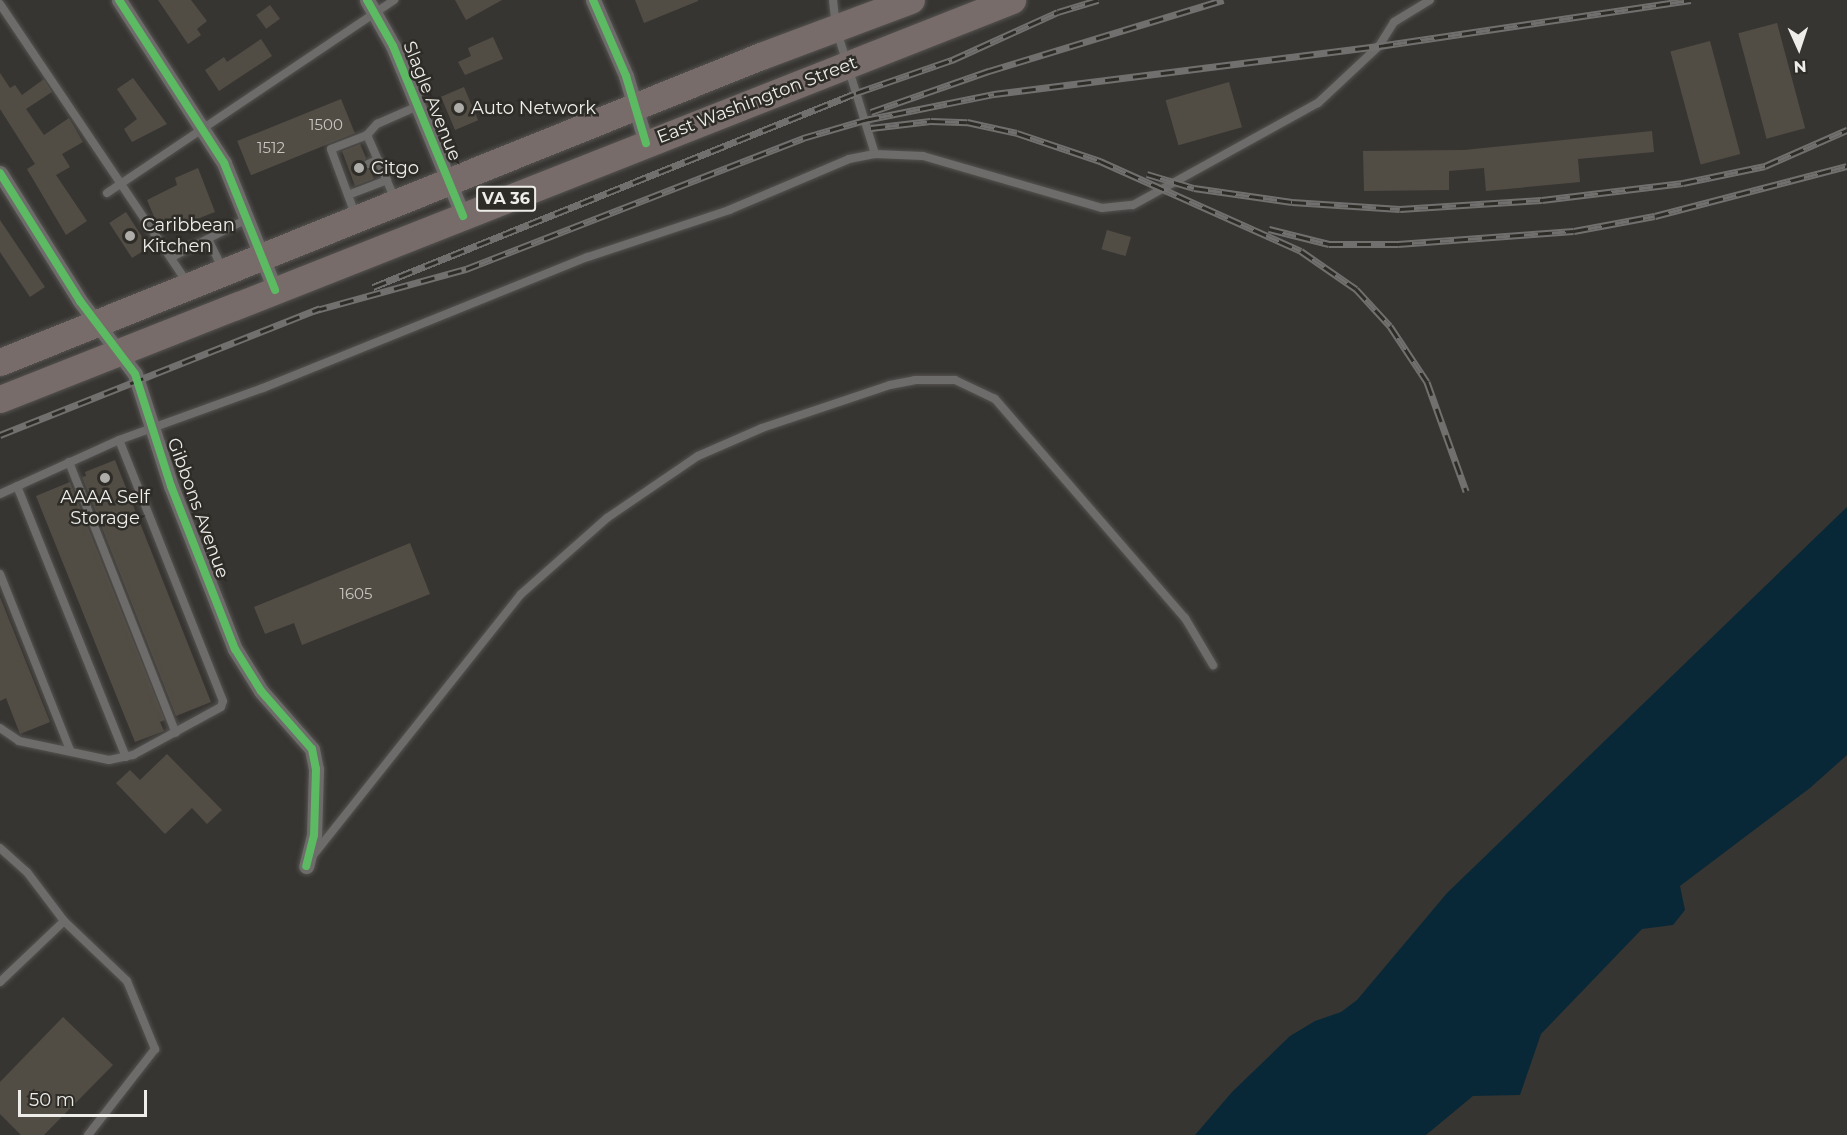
<!DOCTYPE html>
<html>
<head>
<meta charset="utf-8">
<style>
	body { margin:0 }
	#map { position:relative; width:1847px; height:1135px; overflow:hidden; background:#373532; font-family:Montserrat,sans-serif }
	div>[style] { position:absolute }
	.water>* { inset:0; background:#092837 }
	.building>* { inset:0; background:#524d44; transform-origin:0 0 }
	.roads { filter:drop-shadow(0 0 2px #545350) drop-shadow(0 0 2px #545350) }
	.lane>* { height:8px; margin:-4px; padding:0 4px; transform-origin:4px; border-radius:4px; background:#6e6c6b }
	.street>* { height:15px; margin:-7.5px; padding:0 7.5px; transform-origin:7.5px; border-radius:7.5px; background:#6e6c6b }
	.highway>* { height:27px; margin:-13.5px; padding:0 13.5px; transform-origin:13.5px; border-radius:13.5px; background:#786c6a }
	.rail>* { height:7px; margin-top:-3.5px; transform-origin:0; background:repeating-linear-gradient(90deg,#2e2c27 0 14px,#72706e 0 28px); box-sizing:border-box; border-block:2px solid #72706e }
	.cycleway>* { height:8px; margin:-4px; padding:0 4px; transform-origin:4px; border-radius:4px; background:#5cba63 }
	.dots>* { width:16px; height:16px; translate:-50% -50%; box-sizing:border-box; border:3px solid #2e2c27; border-radius:50% }
	span { translate:-50% -50%; white-space:nowrap; text-align:center; line-height:1.15; -webkit-text-stroke:5px #2e2c27; paint-order:stroke }
	.number-label { font-size:15px; color:#c7c5c0 }
	.number-label span { -webkit-text-stroke-width:0 }
	.shield-label span { padding:2px 4px; background:#2e2c27; border:2px solid; border-radius:4px; -webkit-text-stroke-width:0 }
	.shield-label { font-size:16px; color:#eeedea; font-weight:700 }
	.street-label { font-size:18px; color:#eeedea }
	.poi-label { font-size:18px; color:#eeedea }
	.left { translate:0 -50%; text-align:left }
	.north { position:absolute; left:1769px; top:18px; width:60px; height:60px; -webkit-text-stroke:4px #2e2c27; paint-order:stroke; rotate:177deg; font-size:16px; font-weight:700; line-height:24px; text-align:center; color:#eeedea }
	.north::after { content:''; display:block; margin:auto; width:21px; height:27px; background:#eeedea; clip-path:polygon(50% 0,100% 100%,50% 72%,0 100%) }
	.scale { position:absolute; left:18px; top:1090px; width:129px; height:27px; box-sizing:border-box; border:3px solid #eeedea; border-top:0; padding-left:8px; font-size:18px; line-height:21px; white-space:nowrap; color:#eeedea; -webkit-text-stroke:4px #2e2c27; paint-order:stroke }
</style>
</head>
<body>
<div id="map">
	<div class="water">
		<div style="clip-path:polygon(1847px 507px,1847px 755px,1810px 788px,1680px 886px,1685px 910px,1673px 925px,1642px 929px,1541px 1034px,1520px 1095px,1473px 1096px,1426px 1135px,1195px 1135px,1232px 1092px,1290px 1036px,1315px 1021px,1341px 1012px,1357px 1000px,1447px 893px)"></div>
	</div>
	<div class="building">
		<div style="clip-path:polygon(158px 0,191px 0,207px 21px,197px 29px,201px 35px,188px 44px)"></div>
		<div style="clip-path:polygon(455px 0,502px 0,466px 20px)"></div>
		<div style="clip-path:polygon(635px 0,698px 0,698px 1px,644px 23px)"></div>
		<div style="left:270px;top:5px;width:17px;height:17px;rotate:54deg"></div>
		<div style="left:1777px;top:23px;width:109px;height:40px;rotate:75deg"></div>
		<div style="clip-path:polygon(493px 37px,503px 59px,465px 75px,458px 62px,471px 56px,468px 48px)"></div>
		<div style="clip-path:polygon(261px 39px,272px 56px,219px 91px,205px 70px,224px 57px,227px 62px)"></div>
		<div style="left:1710px;top:41px;width:117px;height:41px;rotate:75deg"></div>
		<div style="clip-path:polygon(0 73px,10px 88px,15px 85px,22px 95px,44px 79px,52px 92px,26px 109px,44px 135px,69px 118px,83px 142px,62px 154px,70px 167px,56px 175px,87px 221px,66px 235px,27px 169px,35px 164px,0 109px)"></div>
		<div style="clip-path:polygon(133px 78px,167px 124px,132px 142px,124px 129px,137px 119px,117px 89px)"></div>
		<div style="left:1229px;top:82px;width:47px;height:66px;rotate:74deg"></div>
		<div style="left:464px;top:87px;width:36px;height:25px;rotate:67deg"></div>
		<div style="left:341px;top:99px;width:37px;height:112px;rotate:68deg"></div>
		<div style="clip-path:polygon(1652px 131px,1654px 152px,1578px 159px,1580px 182px,1486px 191px,1484px 168px,1449px 171px,1449px 190px,1364px 191px,1363px 151px,1464px 150px)"></div>
		<div style="clip-path:polygon(360px 144px,366px 158px,362px 166px,370px 170px,374px 179px,355px 186px,342px 151px)"></div>
		<div style="clip-path:polygon(198px 168px,215px 212px,161px 233px,147px 200px,177px 185px,175px 178px)"></div>
		<div style="left:126px;top:212px;width:42px;height:20px;rotate:57deg"></div>
		<div style="clip-path:polygon(0 220px,45px 287px,30px 297px,0 252px)"></div>
		<div style="left:1107px;top:230px;width:25px;height:20px;rotate:16deg"></div>
		<div style="clip-path:polygon(115px 460px,211px 702px,176px 716px,82px 477px,86px 476px,85px 472px)"></div>
		<div style="clip-path:polygon(70px 482px,165px 720px,160px 722px,164px 731px,135px 742px,36px 496px)"></div>
		<div style="clip-path:polygon(410px 543px,430px 594px,302px 645px,294px 623px,265px 634px,254px 607px)"></div>
		<div style="clip-path:polygon(0 597px,50px 722px,20px 734px,6px 698px,0 701px)"></div>
		<div style="clip-path:polygon(167px 754px,222px 810px,207px 824px,192px 808px,165px 834px,116px 783px,130px 770px,140px 780px)"></div>
		<div style="clip-path:polygon(63px 1017px,113px 1065px,44px 1135px,21px 1135px,0 1114px,0 1082px)"></div>
	</div>
	<div class="roads">
		<div class="lane">
			<div style="left:833px;top:0;width:28px;rotate:84deg"></div>
			<div style="left:836px;top:28px;width:132px;rotate:72.8deg"></div>
			<div style="left:0;top:4px;width:335px;rotate:56.1deg"></div>
			<div style="left:368px;top:164px;width:11px;rotate:-22deg"></div>
			<div style="left:107px;top:193px;width:346px;rotate:-33.9deg"></div>
			<div style="left:348px;top:195px;width:42px;rotate:-21deg"></div>
			<div style="left:394px;top:197px;width:68px;rotate:-113.5deg"></div>
			<div style="left:367px;top:135px;width:15px;rotate:-48deg"></div>
			<div style="left:377px;top:124px;width:45px;rotate:-23.7deg"></div>
			<div style="left:355px;top:214px;width:69px;rotate:-110.3deg"></div>
			<div style="left:331px;top:149px;width:39px;rotate:-21deg"></div>
			<div style="left:208px;top:239px;width:32px;rotate:64deg"></div>
			<div style="left:172px;top:257px;width:84px;rotate:-26.9deg"></div>
			<div style="left:69px;top:462px;width:291px;rotate:68.5deg"></div>
			<div style="left:17px;top:486px;width:292px;rotate:68.1deg"></div>
			<div style="left:0;top:494px;width:131px;rotate:-24.4deg"></div>
			<div style="left:119px;top:440px;width:153px;rotate:-19.9deg"></div>
			<div style="left:263px;top:388px;width:350px;rotate:-22deg"></div>
			<div style="left:588px;top:257px;width:149px;rotate:-18.4deg"></div>
			<div style="left:729px;top:210px;width:130px;rotate:-23deg"></div>
			<div style="left:849px;top:159px;width:26px;rotate:-11deg"></div>
			<div style="left:875px;top:154px;width:48px;rotate:2.4deg"></div>
			<div style="left:923px;top:156px;width:186px;rotate:16.2deg"></div>
			<div style="left:1102px;top:208px;width:31px;rotate:-6deg"></div>
			<div style="left:1133px;top:205px;width:211px;rotate:-28.9deg"></div>
			<div style="left:1318px;top:103px;width:83px;rotate:-43.1deg"></div>
			<div style="left:1379px;top:46px;width:28px;rotate:-58deg"></div>
			<div style="left:1394px;top:22px;width:42px;rotate:-31.4deg"></div>
			<div style="left:0;top:574px;width:189px;rotate:68.3deg"></div>
			<div style="left:0;top:728px;width:23px;rotate:34deg"></div>
			<div style="left:19px;top:741px;width:92px;rotate:11.9deg"></div>
			<div style="left:109px;top:760px;width:25px;rotate:-12deg"></div>
			<div style="left:133px;top:755px;width:100px;rotate:-28.6deg"></div>
			<div style="left:221px;top:707px;width:6px;rotate:-72deg"></div>
			<div style="left:223px;top:701px;width:281px;rotate:-111.7deg"></div>
			<div style="left:0;top:848px;width:36px;rotate:42deg"></div>
			<div style="left:27px;top:872px;width:61px;rotate:52.9deg"></div>
			<div style="left:64px;top:921px;width:87px;rotate:43.6deg"></div>
			<div style="left:127px;top:981px;width:74px;rotate:67.6deg"></div>
			<div style="left:155px;top:1049px;width:109px;rotate:127.9deg"></div>
			<div style="left:311px;top:858px;width:337px;rotate:-51.5deg"></div>
			<div style="left:521px;top:594px;width:115px;rotate:-41.5deg"></div>
			<div style="left:607px;top:518px;width:110px;rotate:-34.3deg"></div>
			<div style="left:698px;top:456px;width:70px;rotate:-23.6deg"></div>
			<div style="left:762px;top:428px;width:135px;rotate:-18.6deg"></div>
			<div style="left:890px;top:385px;width:25px;rotate:-11deg"></div>
			<div style="left:915px;top:380px;width:40px"></div>
			<div style="left:955px;top:380px;width:44px;rotate:25.4deg"></div>
			<div style="left:995px;top:399px;width:290px;rotate:49.1deg"></div>
			<div style="left:1185px;top:618px;width:55px;rotate:59.2deg"></div>
			<div style="left:0;top:982px;width:88px;rotate:-43.6deg"></div>
		</div>
		<div class="street">
			<div style="left:119px;top:0;width:194px;rotate:57.2deg"></div>
			<div style="left:224px;top:163px;width:137px;rotate:68.1deg"></div>
			<div style="left:367px;top:0;width:53px;rotate:60.5deg"></div>
			<div style="left:393px;top:46px;width:184px;rotate:67.6deg"></div>
			<div style="left:593px;top:0;width:83px;rotate:66.5deg"></div>
			<div style="left:626px;top:76px;width:70px;rotate:73.4deg"></div>
			<div style="left:0;top:173px;width:151px;rotate:58deg"></div>
			<div style="left:80px;top:301px;width:91px;rotate:53deg"></div>
			<div style="left:135px;top:374px;width:118px;rotate:72.2deg"></div>
			<div style="left:171px;top:486px;width:175px;rotate:68.6deg"></div>
			<div style="left:235px;top:649px;width:49px;rotate:58.2deg"></div>
			<div style="left:261px;top:691px;width:77px;rotate:48.7deg"></div>
			<div style="left:312px;top:749px;width:20px;rotate:79deg"></div>
			<div style="left:316px;top:769px;width:66px;rotate:91.7deg"></div>
			<div style="left:314px;top:835px;width:32px;rotate:104deg"></div>
		</div>
		<div class="highway">
			<div style="left:0;top:362px;width:820px;rotate:-21.91deg"></div>
			<div style="left:761px;top:56px;width:160px;rotate:-20.5deg"></div>
			<div style="left:0;top:399px;width:1088px;rotate:-21.52deg"></div>
		</div>
	</div>
	<div class="rail">
		<div style="left:871px;top:112px;width:125px;rotate:-19.2deg"></div>
		<div style="left:989px;top:71px;width:245px;rotate:-16.9deg"></div>
		<div style="left:871px;top:128px;width:60px;rotate:-6.7deg"></div>
		<div style="left:931px;top:121px;width:36px;rotate:2deg"></div>
		<div style="left:967px;top:122px;width:51px;rotate:12.4deg"></div>
		<div style="left:1017px;top:133px;width:88px;rotate:18.6deg"></div>
		<div style="left:1100px;top:161px;width:220px;rotate:24.1deg"></div>
		<div style="left:1301px;top:251px;width:67px;rotate:34.6deg"></div>
		<div style="left:1356px;top:289px;width:50px;rotate:47.4deg"></div>
		<div style="left:1390px;top:326px;width:67px;rotate:56.5deg"></div>
		<div style="left:1427px;top:382px;width:116px;rotate:70.3deg"></div>
		<div style="left:1147px;top:174px;width:49px;rotate:16.6deg"></div>
		<div style="left:1194px;top:188px;width:99px;rotate:8.1deg"></div>
		<div style="left:1292px;top:202px;width:108px;rotate:3.7deg"></div>
		<div style="left:1400px;top:209px;width:142px;rotate:-3.6deg"></div>
		<div style="left:1542px;top:200px;width:142px;rotate:-6.9deg"></div>
		<div style="left:1683px;top:183px;width:84px;rotate:-11.7deg"></div>
		<div style="left:1765px;top:166px;width:90px;rotate:-23.7deg"></div>
		<div style="left:1269px;top:229px;width:62px;rotate:14deg"></div>
		<div style="left:1329px;top:244px;width:69px"></div>
		<div style="left:1398px;top:244px;width:176px;rotate:-4.2deg"></div>
		<div style="left:1574px;top:231px;width:82px;rotate:-10.5deg"></div>
		<div style="left:1655px;top:216px;width:198px;rotate:-14.6deg"></div>
		<div style="left:373px;top:287px;width:521px;rotate:-21.88deg"></div>
		<div style="left:856px;top:93px;width:102px;rotate:-19deg"></div>
		<div style="left:952px;top:60px;width:116px;rotate:-24.4deg"></div>
		<div style="left:1058px;top:12px;width:42px;rotate:-16.7deg"></div>
		<div style="left:313px;top:311px;width:159px;rotate:-15.4deg"></div>
		<div style="left:466px;top:269px;width:362px;rotate:-21.2deg"></div>
		<div style="left:803px;top:138px;width:65px;rotate:-16.2deg"></div>
		<div style="left:865px;top:120px;width:132px;rotate:-11.4deg"></div>
		<div style="left:994px;top:94px;width:388px;rotate:-7.1deg"></div>
		<div style="left:1379px;top:46px;width:315px;rotate:-8.4deg"></div>
		<div style="left:0;top:435px;width:344px;rotate:-21.6deg"></div>
	</div>
	<div class="cycleway">
		<div style="left:119px;top:0;width:194px;rotate:57.2deg"></div>
		<div style="left:224px;top:163px;width:137px;rotate:68.1deg"></div>
		<div style="left:367px;top:0;width:53px;rotate:60.5deg"></div>
		<div style="left:393px;top:46px;width:184px;rotate:67.6deg"></div>
		<div style="left:593px;top:0;width:83px;rotate:66.5deg"></div>
		<div style="left:626px;top:76px;width:70px;rotate:73.4deg"></div>
		<div style="left:0;top:173px;width:151px;rotate:58deg"></div>
		<div style="left:80px;top:301px;width:91px;rotate:53deg"></div>
		<div style="left:135px;top:374px;width:118px;rotate:72.2deg"></div>
		<div style="left:171px;top:486px;width:175px;rotate:68.6deg"></div>
		<div style="left:235px;top:649px;width:49px;rotate:58.2deg"></div>
		<div style="left:261px;top:691px;width:77px;rotate:48.7deg"></div>
		<div style="left:312px;top:749px;width:20px;rotate:79deg"></div>
		<div style="left:316px;top:769px;width:66px;rotate:91.7deg"></div>
		<div style="left:314px;top:835px;width:32px;rotate:104deg"></div>
	</div>
	<div class="dots">
		<div style="left:459px;top:108px;background:#aeadaa"></div>
		<div style="left:359px;top:168px;background:#aeadaa"></div>
		<div style="left:130px;top:236px;background:#aeadaa"></div>
		<div style="left:105px;top:478px;background:#aeadaa"></div>
	</div>
	<div class="number-label">
		<span style="left:326px;top:125px">1500</span>
		<span style="left:271px;top:148px">1512</span>
		<span style="left:356px;top:594px">1605</span>
	</div>
	<div class="shield-label">
		<span style="left:506px;top:199px">VA 36</span>
	</div>
	<div class="street-label">
		<span style="left:757px;top:100px;rotate:-21deg">East Washington Street</span>
		<span style="left:432px;top:101px;rotate:68deg">Slagle Avenue</span>
		<span style="left:198px;top:508px;rotate:70deg">Gibbons Avenue</span>
	</div>
	<div class="poi-label">
		<span class="left" style="left:471px;top:108px">Auto Network</span>
		<span class="left" style="left:371px;top:168px">Citgo</span>
		<span class="left" style="left:142px;top:236px">Caribbean<br>Kitchen</span>
		<span style="left:105px;top:508px">AAAA Self<br>Storage</span>
	</div>
	<div class="north">N</div>
	<div class="scale">50 m</div>
</div>
</body>
</html>
